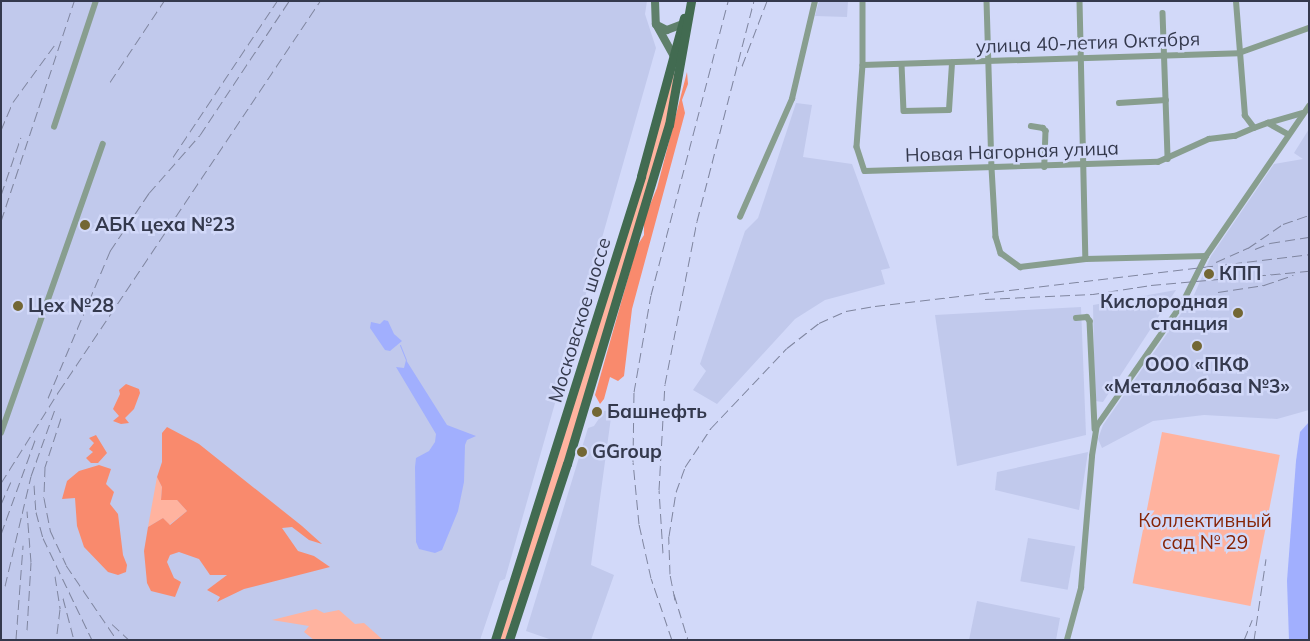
<!DOCTYPE html>
<html>
<head>
<meta charset="utf-8">
<style>
	body { margin:0 }
	#map { position:relative; width:1310px; height:641px; overflow:hidden; background:#d2d9f9; font-family:Mulish,sans-serif }
	div>[style] { position:absolute }
	.built>* { inset:0; background:#c1c9ec; transform-origin:0 0 }
	.green>* { inset:0; background:#ffb39f; transform-origin:0 0 }
	.forest>* { inset:0; background:#f98a6d }
	.water>* { inset:0; background:#a1affe }
	.stream>* { height:1px; margin:-0.5px; padding:0 0.5px; transform-origin:0.5px; border-radius:0.5px; background:#a1affe }
	.street>* { height:5.5px; margin:-2.75px; padding:0 2.75px; transform-origin:2.75px; border-radius:2.75px; background:#889e8f }
	.secondary>* { height:8px; margin:-4px; padding:0 4px; transform-origin:4px; border-radius:4px; background:#5f806b }
	.primary>* { height:9px; margin:-4.5px; padding:0 4.5px; transform-origin:4.5px; border-radius:4.5px; background:#426b51 }
	.rail>* { height:1px; margin-top:-0.5px; transform-origin:0; background:repeating-linear-gradient(90deg,#7f859f 0 10px,transparent 0 15px) }
	.dots>* { width:14px; height:14px; translate:-50% -50%; box-sizing:border-box; border:2px solid #d2d9f9; border-radius:50% }
	span { translate:-50% -50%; white-space:nowrap; text-align:center; line-height:1.15; -webkit-text-stroke:5px #d2d9f9; paint-order:stroke }
	.street-label { font-size:19px; color:#34394d }
	.poi-label { font-size:19px; color:#34394d; font-weight:700 }
	.left { translate:0 -50%; text-align:left }
	.right { translate:-100% -50%; text-align:right }
	.park-label { font-size:19px; color:#862406 }
	.frame { position:absolute; inset:0; border:2px solid #34394d; pointer-events:none }
</style>
</head>
<body>
<div id="map">
	<div class="built">
		<div style="clip-path:polygon(1px 1px,647px 1px,645px 14px,656px 48px,505px 579px,500px 581px,480px 640px,1px 640px)"></div>
		<div style="clip-path:polygon(819px 1px,848px 1px,847px 17px,815px 16px)"></div>
		<div style="clip-path:polygon(796px 103px,812px 105px,803px 157px,852px 164px,890px 268px,881px 270px,885px 284px,825px 300px,795px 319px,717px 404px,693px 390px,706px 371px,700px 364px,745px 231px,758px 218px)"></div>
		<div style="clip-path:polygon(1309px 129px,1309px 410px,1277px 419px,1204px 415px,1153px 421px,1102px 448px,1098px 439px,1103px 425px,1194px 295px,1211px 256px,1274px 164px,1303px 159px,1294px 153px)"></div>
		<div style="clip-path:polygon(1176px 290px,1103px 402px,1095px 401px,1093px 305px)"></div>
		<div style="clip-path:polygon(1081px 307px,1086px 435px,957px 466px,935px 315px)"></div>
		<div style="clip-path:polygon(612px 410px,591px 565px,614px 575px,591px 640px,552px 640px,526px 631px,588px 428px,594px 426px,604px 411px)"></div>
		<div style="clip-path:polygon(1088px 452px,1079px 510px,995px 490px,997px 472px)"></div>
		<div style="left:1028px;top:538px;width:48px;height:44px;rotate:10deg"></div>
		<div style="clip-path:polygon(977px 601px,1060px 618px,1056px 640px,969px 640px)"></div>
	</div>
	<div class="green">
		<div style="clip-path:polygon(675px 68px,667px 122px,561px 472px,505px 640px,498px 640px,554px 470px)"></div>
		<div style="left:1162px;top:432px;width:120px;height:154px;rotate:11deg"></div>
		<div style="clip-path:polygon(157px 477px,162px 487px,161px 500px,177px 500px,187px 511px,169px 525px,163px 518px,148px 527px)"></div>
		<div style="clip-path:polygon(316px 609px,324px 613px,339px 610px,355px 624px,364px 623px,383px 640px,314px 640px,304px 632px,309px 626px,272px 620px)"></div>
	</div>
	<div class="forest">
		<div style="clip-path:polygon(687px 72px,688px 84px,682px 100px,685px 113px,632px 309px,624px 376px,618px 381px,610px 377px,604px 399px,600px 404px,595px 395px,637px 246px,644px 235px,644px 219px,657px 188px)"></div>
		<div style="clip-path:polygon(126px 384px,139px 389px,140px 393px,134px 409px,125px 418px,129px 423px,121px 424px,113px 421px,119px 416px,113px 409px,120px 394px,119px 390px)"></div>
		<div style="clip-path:polygon(167px 427px,199px 444px,302px 526px,322px 544px,309px 540px,292px 527px,282px 528px,298px 551px,314px 556px,330px 567px,244px 589px,217px 602px,220px 597px,207px 590px,227px 575px,210px 575px,199px 559px,179px 552px,170px 555px,167px 562px,174px 578px,181px 582px,175px 597px,151px 591px,147px 583px,144px 551px,148px 527px,163px 518px,170px 525px,187px 511px,177px 500px,161px 500px,162px 487px,157px 477px,162px 462px,162px 433px)"></div>
		<div style="clip-path:polygon(96px 435px,107px 453px,98px 463px,91px 463px,86px 458px,93px 452px,89px 449px,94px 443px,89px 438px)"></div>
		<div style="clip-path:polygon(99px 465px,111px 469px,106px 484px,114px 492px,110px 504px,118px 514px,123px 555px,127px 565px,126px 572px,118px 575px,108px 572px,84px 547px,77px 526px,75px 498px,62px 499px,67px 481px,79px 471px)"></div>
	</div>
	<div class="water">
		<div style="clip-path:polygon(384px 320px,388px 321px,394px 334px,402px 341px,390px 351px,385px 350px,370px 328px,371px 322px,380px 324px)"></div>
		<div style="clip-path:polygon(406px 360px,447px 425px,476px 436px,467px 440px,465px 445px,464px 482px,458px 511px,442px 550px,435px 553px,419px 549px,416px 542px,415px 467px,416px 458px,429px 451px,435px 442px,436px 434px,396px 367px,404px 368px)"></div>
		<div style="clip-path:polygon(1309px 422px,1309px 640px,1289px 640px,1287px 581px,1296px 461px,1300px 432px)"></div>
	</div>
	<div class="stream">
		<div style="left:400px;top:345px;width:16px;rotate:68deg"></div>
	</div>
	<div class="street">
		<div style="left:863px;top:1px;width:64px;rotate:90deg"></div>
		<div style="left:863px;top:65px;width:82px;rotate:94.2deg"></div>
		<div style="left:857px;top:147px;width:25px;rotate:72deg"></div>
		<div style="left:865px;top:171px;width:293px;rotate:-1.8deg"></div>
		<div style="left:1158px;top:162px;width:56px;rotate:-24.3deg"></div>
		<div style="left:1209px;top:139px;width:26px;rotate:-7deg"></div>
		<div style="left:1235px;top:136px;width:21px;rotate:-23deg"></div>
		<div style="left:1254px;top:128px;width:15px;rotate:-127deg"></div>
		<div style="left:1245px;top:116px;width:115px;rotate:-94.5deg"></div>
		<div style="left:987px;top:1px;width:167px;rotate:88.3deg"></div>
		<div style="left:992px;top:168px;width:69px;rotate:86.7deg"></div>
		<div style="left:996px;top:237px;width:17px;rotate:73deg"></div>
		<div style="left:1001px;top:253px;width:24px;rotate:36deg"></div>
		<div style="left:1020px;top:267px;width:66px;rotate:-6.9deg"></div>
		<div style="left:1086px;top:259px;width:120px;rotate:-1.4deg"></div>
		<div style="left:1080px;top:1px;width:258px;rotate:88.7deg"></div>
		<div style="left:1163px;top:13px;width:146px;rotate:88deg"></div>
		<div style="left:902px;top:64px;width:47px;rotate:87.6deg"></div>
		<div style="left:904px;top:111px;width:45px;rotate:-1.3deg"></div>
		<div style="left:949px;top:110px;width:47px;rotate:-86.3deg"></div>
		<div style="left:863px;top:65px;width:376px;rotate:-1.8deg"></div>
		<div style="left:1239px;top:53px;width:74px;rotate:-19.7deg"></div>
		<div style="left:1119px;top:103px;width:47px;rotate:-3.7deg"></div>
		<div style="left:1268px;top:123px;width:36px;rotate:-16deg"></div>
		<div style="left:1031px;top:126px;width:12px;rotate:9deg"></div>
		<div style="left:1043px;top:128px;width:4px;rotate:45deg"></div>
		<div style="left:1046px;top:131px;width:36px;rotate:92deg"></div>
		<div style="left:54px;top:127px;width:133px;rotate:-71.6deg"></div>
		<div style="left:1254px;top:128px;width:15px;rotate:-20deg"></div>
		<div style="left:1268px;top:123px;width:23px;rotate:29deg"></div>
		<div style="left:740px;top:217px;width:129px;rotate:-66.2deg"></div>
		<div style="left:792px;top:99px;width:101px;rotate:-76.8deg"></div>
		<div style="left:1076px;top:318px;width:11px;rotate:-5deg"></div>
		<div style="left:1087px;top:317px;width:5px;rotate:53deg"></div>
		<div style="left:1090px;top:321px;width:108px;rotate:87.3deg"></div>
		<div style="left:1px;top:433px;width:306px;rotate:-70.6deg"></div>
		<div style="left:1067px;top:640px;width:54px;rotate:-74.9deg"></div>
		<div style="left:1081px;top:588px;width:132px;rotate:-85.2deg"></div>
		<div style="left:1092px;top:456px;width:30px;rotate:-81deg"></div>
		<div style="left:1097px;top:426px;width:149px;rotate:-55.1deg"></div>
		<div style="left:1182px;top:304px;width:54px;rotate:-63.4deg"></div>
		<div style="left:1206px;top:256px;width:182px;rotate:-55.5deg"></div>
	</div>
	<div class="secondary">
		<div style="left:655px;top:1px;width:23px;rotate:88deg"></div>
		<div style="left:656px;top:24px;width:39px;rotate:61deg"></div>
		<div style="left:657px;top:25px;width:11px;rotate:27deg"></div>
		<div style="left:667px;top:30px;width:14px;rotate:-21deg"></div>
	</div>
	<div class="primary">
		<div style="left:495px;top:640px;width:486px;rotate:-72.5deg"></div>
		<div style="left:641px;top:176px;width:164px;rotate:-74.8deg"></div>
		<div style="left:509px;top:640px;width:185px;rotate:-71.8deg"></div>
		<div style="left:567px;top:464px;width:354px;rotate:-73.3deg"></div>
		<div style="left:669px;top:125px;width:126px;rotate:-79.9deg"></div>
	</div>
	<div class="rail">
		<div style="left:742px;top:66px;width:70px;rotate:-69deg"></div>
		<div style="left:110px;top:82px;width:97px;rotate:-56.3deg"></div>
		<div style="left:1px;top:130px;width:30px;rotate:-67deg"></div>
		<div style="left:13px;top:102px;width:73px;rotate:-53.9deg"></div>
		<div style="left:173px;top:157px;width:187px;rotate:-56.3deg"></div>
		<div style="left:1px;top:195px;width:61px;rotate:-71deg"></div>
		<div style="left:1px;top:221px;width:232px;rotate:-71.6deg"></div>
		<div style="left:1255px;top:249px;width:16px;rotate:-22deg"></div>
		<div style="left:1270px;top:243px;width:39px;rotate:-9deg"></div>
		<div style="left:1216px;top:262px;width:35px;rotate:-24deg"></div>
		<div style="left:1248px;top:248px;width:42px;rotate:-34.4deg"></div>
		<div style="left:1283px;top:224px;width:28px;rotate:-19deg"></div>
		<div style="left:1218px;top:292px;width:47px;rotate:-8.7deg"></div>
		<div style="left:1264px;top:285px;width:31px;rotate:-19deg"></div>
		<div style="left:985px;top:299px;width:108px;rotate:-2.7deg"></div>
		<div style="left:1093px;top:294px;width:59px;rotate:-8.8deg"></div>
		<div style="left:1151px;top:285px;width:159px;rotate:-5.1deg"></div>
		<div style="left:48px;top:398px;width:160px;rotate:-67.1deg"></div>
		<div style="left:110px;top:251px;width:70px;rotate:-56.1deg"></div>
		<div style="left:149px;top:193px;width:77px;rotate:-48.7deg"></div>
		<div style="left:200px;top:135px;width:161px;rotate:-56.4deg"></div>
		<div style="left:61px;top:418px;width:52px;rotate:108.1deg"></div>
		<div style="left:45px;top:467px;width:31px;rotate:92deg"></div>
		<div style="left:44px;top:498px;width:33px;rotate:79deg"></div>
		<div style="left:50px;top:530px;width:38px;rotate:65deg"></div>
		<div style="left:66px;top:565px;width:91px;rotate:55.8deg"></div>
		<div style="left:1px;top:483px;width:109px;rotate:-57.8deg"></div>
		<div style="left:59px;top:391px;width:469px;rotate:-56.2deg"></div>
		<div style="left:34px;top:485px;width:27px;rotate:86deg"></div>
		<div style="left:36px;top:512px;width:27px;rotate:75deg"></div>
		<div style="left:43px;top:538px;width:113px;rotate:64.3deg"></div>
		<div style="left:1px;top:504px;width:24px;rotate:-66deg"></div>
		<div style="left:1px;top:534px;width:100px;rotate:-70.1deg"></div>
		<div style="left:663px;top:553px;width:63px;rotate:-93.6deg"></div>
		<div style="left:659px;top:490px;width:106px;rotate:-86.8deg"></div>
		<div style="left:665px;top:384px;width:166px;rotate:-78.9deg"></div>
		<div style="left:697px;top:221px;width:227px;rotate:-75.5deg"></div>
		<div style="left:55px;top:576px;width:33px;rotate:81deg"></div>
		<div style="left:60px;top:609px;width:31px;rotate:97deg"></div>
		<div style="left:5px;top:586px;width:113px;rotate:-76.7deg"></div>
		<div style="left:31px;top:476px;width:74px;rotate:-70.3deg"></div>
		<div style="left:674px;top:594px;width:48px;rotate:73.1deg"></div>
		<div style="left:63px;top:598px;width:43px;rotate:75.3deg"></div>
		<div style="left:675px;top:600px;width:26px;rotate:-101deg"></div>
		<div style="left:670px;top:574px;width:38px;rotate:-92deg"></div>
		<div style="left:669px;top:536px;width:45px;rotate:-81deg"></div>
		<div style="left:676px;top:492px;width:27px;rotate:-70deg"></div>
		<div style="left:685px;top:467px;width:47px;rotate:-56.3deg"></div>
		<div style="left:711px;top:428px;width:110px;rotate:-46.5deg"></div>
		<div style="left:787px;top:348px;width:41px;rotate:-38deg"></div>
		<div style="left:819px;top:323px;width:30px;rotate:-24deg"></div>
		<div style="left:846px;top:311px;width:29px;rotate:-10deg"></div>
		<div style="left:875px;top:306px;width:437px;rotate:-6.8deg"></div>
		<div style="left:112px;top:624px;width:23px;rotate:43deg"></div>
		<div style="left:27px;top:630px;width:68px;rotate:-86.6deg"></div>
		<div style="left:31px;top:562px;width:51px;rotate:-94.5deg"></div>
		<div style="left:16px;top:639px;width:94px;rotate:-85.7deg"></div>
		<div style="left:672px;top:640px;width:65px;rotate:-108.7deg"></div>
		<div style="left:651px;top:578px;width:55px;rotate:-102.5deg"></div>
		<div style="left:639px;top:524px;width:62px;rotate:-95.5deg"></div>
		<div style="left:633px;top:462px;width:70px;rotate:-89.2deg"></div>
		<div style="left:634px;top:392px;width:98px;rotate:-80.1deg"></div>
		<div style="left:651px;top:295px;width:304px;rotate:-75.3deg"></div>
		<div style="left:1244px;top:640px;width:22px;rotate:-68deg"></div>
		<div style="left:1254px;top:640px;width:82px;rotate:-81.6deg"></div>
	</div>
	<div class="dots">
		<div style="left:85px;top:225px;background:#736734"></div>
		<div style="left:1209px;top:274px;background:#736734"></div>
		<div style="left:18px;top:306px;background:#736734"></div>
		<div style="left:1238px;top:313px;background:#736734"></div>
		<div style="left:1197px;top:346px;background:#736734"></div>
		<div style="left:597px;top:412px;background:#736734"></div>
		<div style="left:582px;top:452px;background:#736734"></div>
	</div>
	<div class="street-label">
		<span style="left:1088px;top:43px;rotate:-2deg">улица 40-летия Октября</span>
		<span style="left:1012px;top:152px;rotate:-2deg">Новая Нагорная улица</span>
		<span style="left:580px;top:320px;rotate:-73deg">Московское шоссе</span>
	</div>
	<div class="poi-label">
		<span class="left" style="left:95px;top:225px">АБК цеха №23</span>
		<span class="left" style="left:1219px;top:274px">КПП</span>
		<span class="right" style="left:1228px;top:313px">Кислородная<br>станция</span>
		<span class="left" style="left:28px;top:306px">Цех №28</span>
		<span style="left:1197px;top:376px">ООО «ПКФ<br>«Металлобаза №3»</span>
		<span class="left" style="left:607px;top:412px">Башнефть</span>
		<span class="left" style="left:592px;top:452px">GGroup</span>
	</div>
	<div class="park-label">
		<span style="left:1205px;top:532px">Коллективный<br>сад № 29</span>
	</div>
	<div class="frame"></div>
</div>
</body>
</html>
